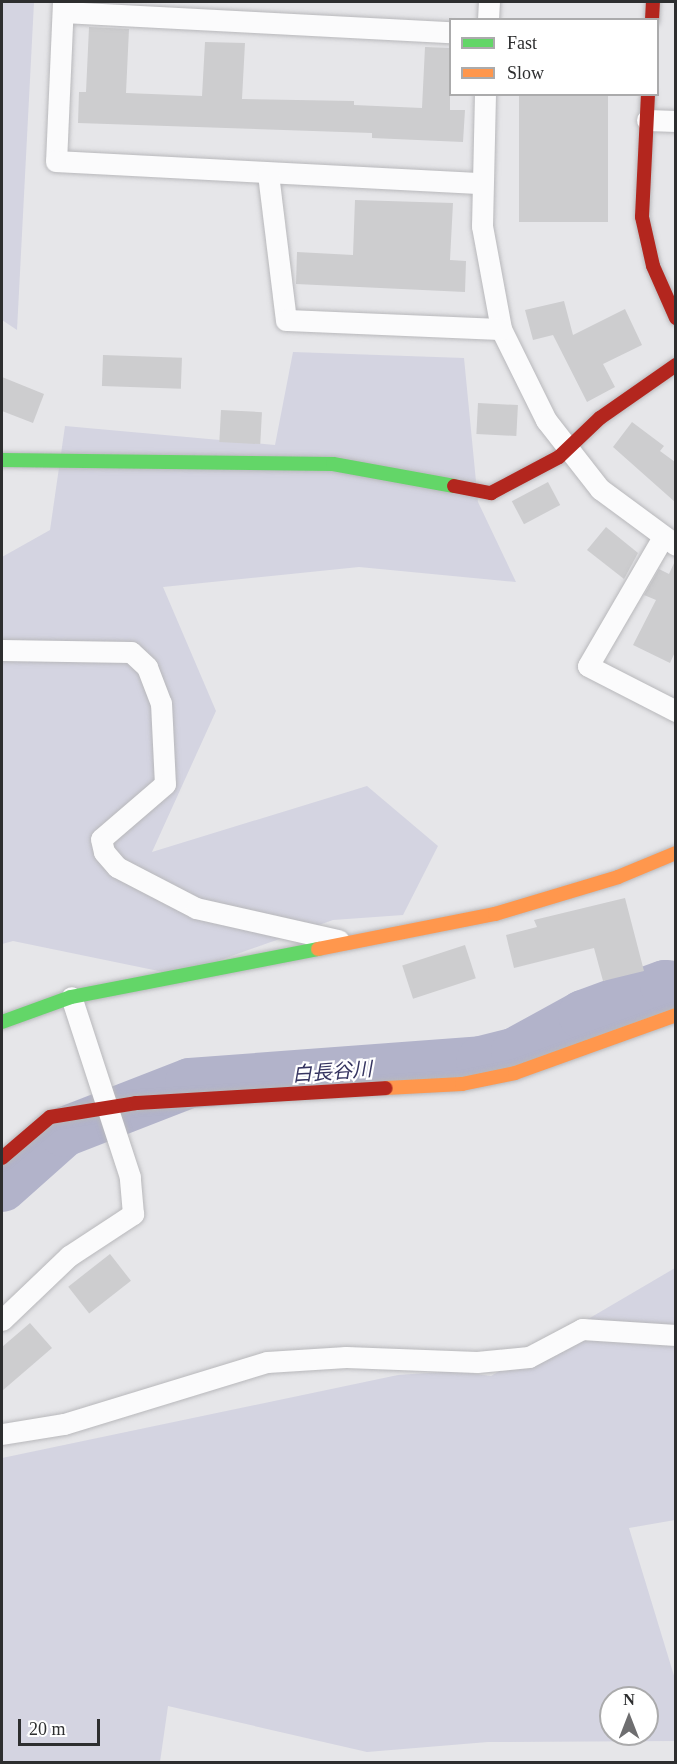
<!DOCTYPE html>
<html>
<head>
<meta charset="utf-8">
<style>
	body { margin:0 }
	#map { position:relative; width:677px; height:1764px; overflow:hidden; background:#e6e6e9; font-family:"Times New Roman","Noto Sans JP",serif }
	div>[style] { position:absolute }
	.green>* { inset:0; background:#d4d4e1 }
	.river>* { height:50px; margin:-25px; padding:0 25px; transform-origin:25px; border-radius:25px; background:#b2b3ca }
	.building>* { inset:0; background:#cdcdcf; transform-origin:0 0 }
	.roads { filter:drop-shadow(0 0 2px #b8b8bb) drop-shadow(0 0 2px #b8b8bb) }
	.street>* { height:21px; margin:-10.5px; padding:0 10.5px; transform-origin:10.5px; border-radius:10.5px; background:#fbfbfc }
	.fast>* { height:14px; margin:-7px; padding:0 7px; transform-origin:7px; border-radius:7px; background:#63d668 }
	.slow>* { height:14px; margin:-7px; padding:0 7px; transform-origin:7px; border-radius:7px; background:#ff974d }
	.jam>* { height:14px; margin:-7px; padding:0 7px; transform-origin:7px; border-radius:7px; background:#b3261e }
	span { translate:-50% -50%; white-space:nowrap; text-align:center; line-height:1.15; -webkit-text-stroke:4.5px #fff; paint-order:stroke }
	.water-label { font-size:20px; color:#363561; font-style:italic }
	.frame { position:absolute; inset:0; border:3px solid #2d2e2f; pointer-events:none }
	.legend { position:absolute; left:449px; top:18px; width:210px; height:78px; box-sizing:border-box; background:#fff; border:2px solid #ababac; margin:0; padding:8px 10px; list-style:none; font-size:18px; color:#2d2e2f }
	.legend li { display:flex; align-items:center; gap:12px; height:30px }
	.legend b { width:30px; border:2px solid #ababac }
	.north { position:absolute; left:599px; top:1686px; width:60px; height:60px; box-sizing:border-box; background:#fff; border:2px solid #ababac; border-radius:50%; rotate:0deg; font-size:16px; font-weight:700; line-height:24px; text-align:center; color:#2d2e2f }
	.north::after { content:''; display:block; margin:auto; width:21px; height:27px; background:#6e6e70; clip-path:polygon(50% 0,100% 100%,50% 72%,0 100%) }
	.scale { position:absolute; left:18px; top:1719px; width:82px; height:27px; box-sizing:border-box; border:3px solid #2d2e2f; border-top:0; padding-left:8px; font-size:18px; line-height:21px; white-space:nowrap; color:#2d2e2f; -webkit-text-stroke:4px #fff; paint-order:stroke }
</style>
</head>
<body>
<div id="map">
	<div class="green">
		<div style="clip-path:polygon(2px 2px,34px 2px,17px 330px,2px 320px)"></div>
		<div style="clip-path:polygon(293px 352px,464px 358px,478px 502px,516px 582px,359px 567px,163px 587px,216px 711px,152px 852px,367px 786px,438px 846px,403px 915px,333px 920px,178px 975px,13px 941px,2px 944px,2px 557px,50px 530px,65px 426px,275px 445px)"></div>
		<div style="clip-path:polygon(evenodd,675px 1268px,675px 1520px,629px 1528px,675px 1679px,675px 1741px,488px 1742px,367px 1752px,168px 1706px,160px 1762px,2px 1762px,2px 1458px,398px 1375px,457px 1371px,491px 1376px,675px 1268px,611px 1698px,647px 1698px,647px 1734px,611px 1734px,611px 1698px)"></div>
	</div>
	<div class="river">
		<div style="left:2px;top:1187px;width:83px;rotate:-41.6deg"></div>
		<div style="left:64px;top:1132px;width:135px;rotate:-21.3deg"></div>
		<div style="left:190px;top:1083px;width:292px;rotate:-4.3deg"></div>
		<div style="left:481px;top:1061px;width:36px;rotate:-14deg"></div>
		<div style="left:516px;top:1052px;width:77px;rotate:-28.9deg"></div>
		<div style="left:583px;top:1015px;width:87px;rotate:-20.1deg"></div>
		<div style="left:665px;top:985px;width:11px;rotate:5deg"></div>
	</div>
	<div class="building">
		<div style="clip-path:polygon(89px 27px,129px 29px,126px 93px,202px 96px,205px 42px,245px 43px,242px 99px,354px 101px,354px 105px,422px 108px,425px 47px,450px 48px,450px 110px,465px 110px,463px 142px,372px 138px,372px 133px,78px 123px,79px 92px,86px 92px)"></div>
		<div style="left:519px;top:94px;width:89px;height:128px"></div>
		<div style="clip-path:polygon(355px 200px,453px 203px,450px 260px,466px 261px,465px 292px,296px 284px,297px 252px,353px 255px)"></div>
		<div style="clip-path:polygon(564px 301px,573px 335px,625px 309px,642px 345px,603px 364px,615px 387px,587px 402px,553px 335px,533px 340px,525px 310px)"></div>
		<div style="left:103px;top:355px;width:79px;height:31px;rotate:2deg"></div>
		<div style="clip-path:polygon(2px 377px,44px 394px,33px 423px,2px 411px)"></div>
		<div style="left:478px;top:403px;width:40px;height:31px;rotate:3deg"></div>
		<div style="left:221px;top:410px;width:41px;height:32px;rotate:3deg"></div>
		<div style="clip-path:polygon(632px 422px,664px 446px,660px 451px,675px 462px,675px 502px,613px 447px)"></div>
		<div style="left:548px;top:482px;width:26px;height:41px;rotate:62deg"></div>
		<div style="clip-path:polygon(606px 527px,638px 553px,624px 579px,587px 550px)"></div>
		<div style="clip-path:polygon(675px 561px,675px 652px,670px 663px,633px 645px,656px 600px,644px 595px,659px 569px,669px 574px)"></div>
		<div style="clip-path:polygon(625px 898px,644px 971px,603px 981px,594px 948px,514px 968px,506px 935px,537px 927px,534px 920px)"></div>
		<div style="left:465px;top:945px;width:35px;height:66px;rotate:72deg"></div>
		<div style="left:110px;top:1254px;width:34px;height:53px;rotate:52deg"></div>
		<div style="clip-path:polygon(30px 1323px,52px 1348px,2px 1391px,2px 1347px)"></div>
	</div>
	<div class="roads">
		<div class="street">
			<div style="left:63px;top:2px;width:159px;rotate:92.5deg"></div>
			<div style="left:56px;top:161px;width:426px;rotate:3deg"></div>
			<div style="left:63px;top:12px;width:388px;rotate:3deg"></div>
			<div style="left:488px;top:20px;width:18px;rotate:-87deg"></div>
			<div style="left:485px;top:94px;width:132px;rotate:91.3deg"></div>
			<div style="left:482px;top:226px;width:105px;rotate:79.5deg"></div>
			<div style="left:501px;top:329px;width:102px;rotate:63.7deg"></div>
			<div style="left:546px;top:420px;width:88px;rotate:52deg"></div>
			<div style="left:600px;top:489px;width:94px;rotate:36.4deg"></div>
			<div style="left:647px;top:120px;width:29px;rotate:2deg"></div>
			<div style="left:268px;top:174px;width:147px;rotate:83deg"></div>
			<div style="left:286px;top:320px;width:215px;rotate:2.4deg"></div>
			<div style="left:663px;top:537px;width:149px;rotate:120.2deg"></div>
			<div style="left:588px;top:666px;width:99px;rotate:27.1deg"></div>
			<div style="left:2px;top:650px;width:129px;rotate:0.9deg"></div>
			<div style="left:131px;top:652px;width:22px;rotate:43deg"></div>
			<div style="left:147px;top:667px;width:39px;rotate:69deg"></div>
			<div style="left:161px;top:703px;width:81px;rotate:87.2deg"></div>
			<div style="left:165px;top:784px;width:84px;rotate:139.3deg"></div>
			<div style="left:101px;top:839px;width:13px;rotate:77deg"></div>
			<div style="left:104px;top:852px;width:20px;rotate:49deg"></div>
			<div style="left:117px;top:867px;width:89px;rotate:27.4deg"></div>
			<div style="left:196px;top:908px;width:146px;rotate:12.7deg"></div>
			<div style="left:2px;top:1320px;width:93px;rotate:-43.7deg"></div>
			<div style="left:69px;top:1256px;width:77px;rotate:-33.3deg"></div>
			<div style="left:133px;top:1214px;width:37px;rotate:-95deg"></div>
			<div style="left:130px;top:1177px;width:189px;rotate:-108.1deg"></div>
			<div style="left:2px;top:1434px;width:63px;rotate:-9.2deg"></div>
			<div style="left:64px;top:1424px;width:212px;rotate:-17deg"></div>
			<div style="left:267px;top:1362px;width:79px;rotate:-3.6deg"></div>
			<div style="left:346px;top:1357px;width:131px;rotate:2.2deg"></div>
			<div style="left:477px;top:1362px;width:52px;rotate:-5.5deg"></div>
			<div style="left:529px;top:1357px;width:60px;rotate:-27.8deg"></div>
			<div style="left:582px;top:1329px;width:94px;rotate:3.7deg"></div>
		</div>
		<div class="fast">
			<div style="left:2px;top:460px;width:331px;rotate:0.7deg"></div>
			<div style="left:333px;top:464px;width:123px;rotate:10.3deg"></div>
			<div style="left:2px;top:1022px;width:73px;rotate:-19.9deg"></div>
			<div style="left:71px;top:997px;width:252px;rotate:-11deg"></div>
		</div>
		<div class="slow">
			<div style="left:318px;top:949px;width:180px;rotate:-11.2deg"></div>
			<div style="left:495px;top:914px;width:128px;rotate:-16.7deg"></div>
			<div style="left:618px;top:877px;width:63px;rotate:-22.5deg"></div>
			<div style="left:386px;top:1088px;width:76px;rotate:-3deg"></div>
			<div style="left:462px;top:1084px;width:54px;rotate:-11.7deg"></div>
			<div style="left:515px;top:1073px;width:171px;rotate:-19.8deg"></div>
		</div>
		<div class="jam">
			<div style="left:652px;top:20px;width:18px;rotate:-87deg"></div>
			<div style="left:648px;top:94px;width:123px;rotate:92.8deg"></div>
			<div style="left:642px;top:217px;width:50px;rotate:77.3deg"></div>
			<div style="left:653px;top:266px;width:57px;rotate:66.1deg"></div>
			<div style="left:454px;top:486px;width:38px;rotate:11deg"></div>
			<div style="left:491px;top:493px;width:77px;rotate:-27.9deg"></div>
			<div style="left:559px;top:457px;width:57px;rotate:-43.6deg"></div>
			<div style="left:600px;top:418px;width:93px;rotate:-34.9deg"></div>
			<div style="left:2px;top:1158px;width:63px;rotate:-40.5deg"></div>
			<div style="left:50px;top:1117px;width:87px;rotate:-9.2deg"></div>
			<div style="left:136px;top:1103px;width:250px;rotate:-3.4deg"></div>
		</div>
	</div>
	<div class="water-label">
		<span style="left:332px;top:1072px;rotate:-4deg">白長谷川</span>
	</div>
	<div class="frame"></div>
	<ul class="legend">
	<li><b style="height:8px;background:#63d668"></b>Fast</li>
	<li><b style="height:8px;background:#ff974d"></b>Slow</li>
	</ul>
	<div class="north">N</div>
	<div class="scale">20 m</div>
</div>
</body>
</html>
